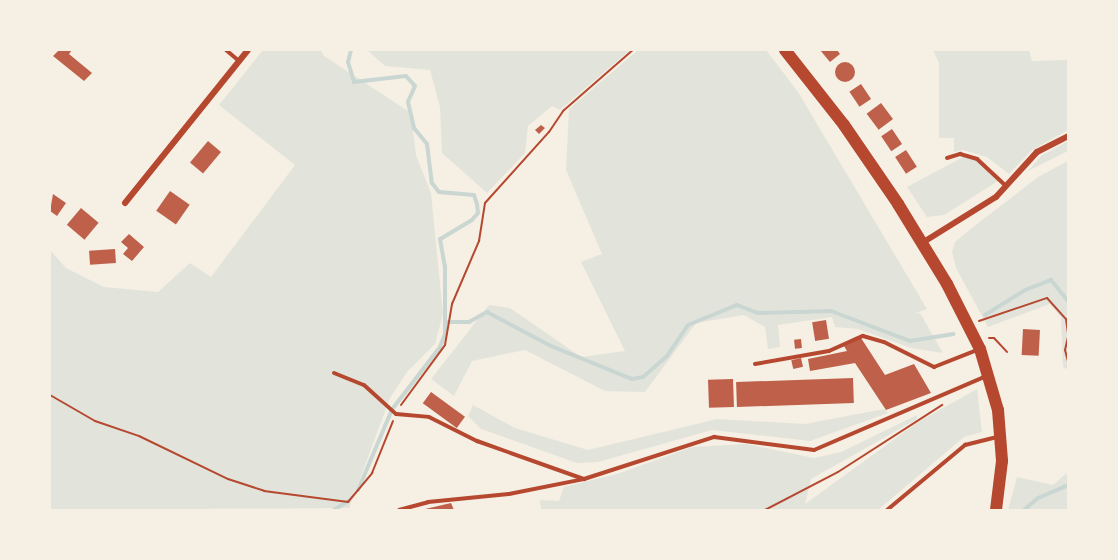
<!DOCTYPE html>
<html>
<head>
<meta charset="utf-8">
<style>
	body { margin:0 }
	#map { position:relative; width:1118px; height:560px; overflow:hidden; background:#f6efe4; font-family:Georgia,serif }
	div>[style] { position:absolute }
	.green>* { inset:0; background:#e2e4dc }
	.stream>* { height:4px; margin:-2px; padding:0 2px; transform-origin:2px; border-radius:2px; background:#c9d6d2 }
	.building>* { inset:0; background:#bf614a; transform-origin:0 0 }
	.round { border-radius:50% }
	.path>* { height:2px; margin:-1px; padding:0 1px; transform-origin:1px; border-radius:1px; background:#b5482f }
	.service>* { height:4px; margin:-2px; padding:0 2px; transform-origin:2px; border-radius:2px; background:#b5482f }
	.minor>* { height:6px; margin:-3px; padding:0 3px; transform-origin:3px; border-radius:3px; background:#b5482f }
	.primary>* { height:12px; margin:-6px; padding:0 6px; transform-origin:6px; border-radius:6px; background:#b5482f }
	span { translate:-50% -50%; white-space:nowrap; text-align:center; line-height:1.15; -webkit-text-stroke:6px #f6efe4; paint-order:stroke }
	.frame { position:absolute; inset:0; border:51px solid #f6efe4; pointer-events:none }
</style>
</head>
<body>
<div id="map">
	<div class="green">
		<div style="clip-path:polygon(263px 50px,321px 50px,324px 56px,411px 113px,416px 155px,431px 193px,443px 314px,435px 344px,407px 372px,390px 398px,349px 508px,50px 510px,50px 250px,66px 268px,104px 287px,158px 292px,190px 263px,211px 277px,295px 165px,219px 105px)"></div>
		<div style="clip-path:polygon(367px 50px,630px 50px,560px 110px,552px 106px,528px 126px,525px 153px,487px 193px,442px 153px,440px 107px,430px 70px,385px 66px)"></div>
		<div style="clip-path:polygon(638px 50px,766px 50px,798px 92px,927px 309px,914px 314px,920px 313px,943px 353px,911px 348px,858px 329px,835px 327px,832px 317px,778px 325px,780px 347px,768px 349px,765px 327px,744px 315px,696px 323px,645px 392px,605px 391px,525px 350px,472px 361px,454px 396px,431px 379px,489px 305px,510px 308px,581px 357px,625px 351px,581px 262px,602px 254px,566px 170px,569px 109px)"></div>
		<div style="clip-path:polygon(933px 50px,1029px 50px,1032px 61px,1068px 60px,1068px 130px,1032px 150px,1009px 174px,987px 157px,963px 150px,954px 152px,954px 138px,939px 138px,939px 63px)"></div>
		<div style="clip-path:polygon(1068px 141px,1068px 151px,1028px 171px,1041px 156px)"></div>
		<div style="clip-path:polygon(965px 156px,979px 162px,998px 181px,944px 215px,927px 217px,907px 187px)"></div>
		<div style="clip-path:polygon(1068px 161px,1068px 370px,1063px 367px,1061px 317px,1050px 304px,988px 327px,956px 268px,952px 252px,955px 242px,968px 231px,1038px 177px)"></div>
		<div style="clip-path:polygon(977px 389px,982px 432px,964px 437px,878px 510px,541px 510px,540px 500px,559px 501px,564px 487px,617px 474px,692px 447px,746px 444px,814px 458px,841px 452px,917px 415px,917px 419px,811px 479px,805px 504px,918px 422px)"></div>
		<div style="clip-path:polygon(473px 405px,515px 428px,588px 450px,717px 419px,805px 424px,884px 409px,888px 413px,810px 441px,712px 430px,598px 462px,577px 463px,481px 429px,468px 416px)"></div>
		<div style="clip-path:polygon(1068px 472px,1068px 510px,1008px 510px,1017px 477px,1053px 485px)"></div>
	</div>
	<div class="stream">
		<div style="left:351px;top:50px;width:12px;rotate:104deg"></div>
		<div style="left:348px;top:62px;width:21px;rotate:73deg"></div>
		<div style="left:354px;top:82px;width:52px;rotate:-6.6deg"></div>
		<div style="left:406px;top:76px;width:13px;rotate:48deg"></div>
		<div style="left:415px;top:86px;width:17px;rotate:114deg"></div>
		<div style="left:408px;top:102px;width:27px;rotate:77deg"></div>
		<div style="left:414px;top:128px;width:21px;rotate:51deg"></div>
		<div style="left:427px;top:144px;width:39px;rotate:83deg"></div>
		<div style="left:432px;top:183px;width:11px;rotate:52deg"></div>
		<div style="left:439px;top:192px;width:35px;rotate:5deg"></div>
		<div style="left:474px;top:195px;width:9px;rotate:72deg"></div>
		<div style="left:477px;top:204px;width:9px;rotate:84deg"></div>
		<div style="left:478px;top:213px;width:9px;rotate:131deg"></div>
		<div style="left:472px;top:220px;width:37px;rotate:149deg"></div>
		<div style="left:440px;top:239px;width:27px;rotate:80deg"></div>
		<div style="left:445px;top:266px;width:68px;rotate:90deg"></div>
		<div style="left:445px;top:334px;width:14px;rotate:111deg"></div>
		<div style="left:440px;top:347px;width:76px;rotate:127.5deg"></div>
		<div style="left:985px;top:315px;width:47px;rotate:-32deg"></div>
		<div style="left:1025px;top:290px;width:28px;rotate:-21deg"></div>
		<div style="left:1051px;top:280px;width:27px;rotate:51deg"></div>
		<div style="left:446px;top:322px;width:23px"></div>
		<div style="left:469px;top:322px;width:21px;rotate:-29deg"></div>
		<div style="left:487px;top:312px;width:72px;rotate:28deg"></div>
		<div style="left:551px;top:346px;width:87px;rotate:22.2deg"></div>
		<div style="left:632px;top:379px;width:11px;rotate:-10deg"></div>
		<div style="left:643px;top:377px;width:32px;rotate:-41deg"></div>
		<div style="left:667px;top:356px;width:37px;rotate:-56deg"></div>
		<div style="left:688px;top:325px;width:53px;rotate:-22.2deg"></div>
		<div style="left:737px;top:305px;width:22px;rotate:21deg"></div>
		<div style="left:758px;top:313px;width:73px;rotate:-1.6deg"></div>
		<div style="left:831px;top:311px;width:85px;rotate:20.8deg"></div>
		<div style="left:910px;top:341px;width:44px;rotate:-9.2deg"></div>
		<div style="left:358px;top:490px;width:85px;rotate:-67.1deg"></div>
		<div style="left:334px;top:510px;width:17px;rotate:-33deg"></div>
		<div style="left:1024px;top:510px;width:18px;rotate:-41deg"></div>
		<div style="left:1038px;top:498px;width:33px;rotate:-23deg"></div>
	</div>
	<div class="building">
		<div style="clip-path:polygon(59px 50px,72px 50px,69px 54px,92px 73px,84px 81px,53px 56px)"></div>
		<div style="clip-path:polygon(820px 50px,837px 50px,840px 54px,830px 62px)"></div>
		<div class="round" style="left:835px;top:62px;width:20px;height:20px"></div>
		<div style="left:861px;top:84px;width:18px;height:14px;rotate:56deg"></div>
		<div style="left:881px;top:103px;width:20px;height:18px;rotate:53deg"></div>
		<div style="clip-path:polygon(541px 125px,545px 128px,539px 134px,535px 130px)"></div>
		<div style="left:892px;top:129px;width:18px;height:13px;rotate:56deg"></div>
		<div style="left:208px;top:141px;width:17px;height:28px;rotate:40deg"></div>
		<div style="left:906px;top:150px;width:20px;height:13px;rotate:57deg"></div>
		<div style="left:170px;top:191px;width:24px;height:24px;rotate:35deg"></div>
		<div style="clip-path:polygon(53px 194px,66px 203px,57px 216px,50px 211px)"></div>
		<div style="left:81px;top:208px;width:23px;height:22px;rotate:40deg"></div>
		<div style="clip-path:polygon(129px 234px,144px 247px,132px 261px,123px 254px,128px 248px,121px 242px)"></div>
		<div style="left:115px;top:249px;width:14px;height:26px;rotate:86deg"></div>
		<div style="left:826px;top:320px;width:19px;height:14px;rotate:81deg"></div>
		<div style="left:1023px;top:329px;width:17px;height:26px;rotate:3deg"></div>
		<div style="clip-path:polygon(861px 338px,885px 375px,914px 364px,931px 393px,886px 410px,855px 363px,810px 371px,808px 359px,847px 351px,844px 346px)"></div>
		<div style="left:801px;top:339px;width:9px;height:7px;rotate:84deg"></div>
		<div style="left:801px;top:358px;width:9px;height:10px;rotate:77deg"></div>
		<div style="left:853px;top:378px;width:25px;height:117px;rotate:88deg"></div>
		<div style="left:733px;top:379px;width:28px;height:25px;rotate:88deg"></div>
		<div style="left:431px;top:392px;width:42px;height:14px;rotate:36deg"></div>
		<div style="clip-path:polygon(451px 503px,454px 510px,421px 510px)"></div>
	</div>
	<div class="path">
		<div style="left:979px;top:321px;width:72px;rotate:-18.7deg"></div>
		<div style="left:1047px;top:298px;width:28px;rotate:48deg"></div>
		<div style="left:1066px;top:319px;width:15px;rotate:82deg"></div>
		<div style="left:1068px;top:337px;width:13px;rotate:103deg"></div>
		<div style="left:1065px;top:350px;width:11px;rotate:75deg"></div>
		<div style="left:989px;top:338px;width:5px"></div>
		<div style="left:994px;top:338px;width:19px;rotate:47deg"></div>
		<div style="left:50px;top:395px;width:52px;rotate:30deg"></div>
		<div style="left:95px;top:421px;width:46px;rotate:18.8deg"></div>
		<div style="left:139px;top:436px;width:99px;rotate:25.8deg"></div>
		<div style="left:228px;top:479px;width:38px;rotate:18deg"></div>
		<div style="left:264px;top:491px;width:85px;rotate:7.5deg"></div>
		<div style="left:348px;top:502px;width:38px;rotate:-50deg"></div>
		<div style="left:372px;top:473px;width:56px;rotate:-68deg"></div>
		<div style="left:401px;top:405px;width:74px;rotate:-53.7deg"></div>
		<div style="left:445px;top:345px;width:42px;rotate:-80.3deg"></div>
		<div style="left:452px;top:304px;width:69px;rotate:-66.8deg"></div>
		<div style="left:479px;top:241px;width:38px;rotate:-81deg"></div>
		<div style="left:485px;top:203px;width:96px;rotate:-48deg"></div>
		<div style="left:549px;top:132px;width:25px;rotate:-56deg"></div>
		<div style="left:563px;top:111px;width:93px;rotate:-41.1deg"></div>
		<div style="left:765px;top:510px;width:82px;rotate:-27.5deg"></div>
		<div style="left:838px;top:472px;width:124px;rotate:-32.8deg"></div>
	</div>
	<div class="service">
		<div style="left:226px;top:50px;width:17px;rotate:40deg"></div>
		<div style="left:947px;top:158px;width:14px;rotate:-17deg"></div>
		<div style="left:960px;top:154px;width:18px;rotate:16deg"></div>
		<div style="left:977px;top:159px;width:40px;rotate:43deg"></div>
		<div style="left:755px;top:364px;width:75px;rotate:-10deg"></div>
		<div style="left:829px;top:351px;width:37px;rotate:-24deg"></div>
		<div style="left:863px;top:336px;width:22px;rotate:16deg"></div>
		<div style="left:884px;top:342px;width:56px;rotate:26.6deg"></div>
		<div style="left:934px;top:367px;width:46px;rotate:-21.6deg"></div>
		<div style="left:334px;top:373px;width:32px;rotate:22deg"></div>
		<div style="left:364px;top:385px;width:43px;rotate:42.2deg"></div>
		<div style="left:396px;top:414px;width:33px;rotate:5deg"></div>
		<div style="left:429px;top:417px;width:54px;rotate:26.6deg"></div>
		<div style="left:477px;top:441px;width:114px;rotate:19.6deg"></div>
		<div style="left:399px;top:510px;width:30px;rotate:-15deg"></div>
		<div style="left:428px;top:502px;width:81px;rotate:-5.6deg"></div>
		<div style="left:509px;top:494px;width:76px;rotate:-11.3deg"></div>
		<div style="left:584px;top:479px;width:137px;rotate:-17.9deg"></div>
		<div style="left:714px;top:437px;width:101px;rotate:7.4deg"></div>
		<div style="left:814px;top:450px;width:188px;rotate:-23.2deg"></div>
		<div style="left:887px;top:510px;width:102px;rotate:-39.8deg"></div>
		<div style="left:965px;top:445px;width:33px;rotate:-14deg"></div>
	</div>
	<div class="minor">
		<div style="left:125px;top:203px;width:196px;rotate:-51.2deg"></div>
		<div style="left:922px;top:243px;width:87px;rotate:-31.9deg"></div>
		<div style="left:996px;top:197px;width:61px;rotate:-47.7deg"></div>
		<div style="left:1037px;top:152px;width:35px;rotate:-27deg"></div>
	</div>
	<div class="primary">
		<div style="left:785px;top:50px;width:95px;rotate:51.8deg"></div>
		<div style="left:844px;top:125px;width:96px;rotate:55.6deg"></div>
		<div style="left:898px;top:204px;width:94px;rotate:58.5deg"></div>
		<div style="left:947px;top:284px;width:73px;rotate:63.1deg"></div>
		<div style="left:980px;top:349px;width:64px;rotate:73.6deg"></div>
		<div style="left:998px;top:410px;width:51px;rotate:85.5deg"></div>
		<div style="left:1002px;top:461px;width:49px;rotate:97deg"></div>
	</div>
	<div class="frame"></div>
</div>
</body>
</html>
